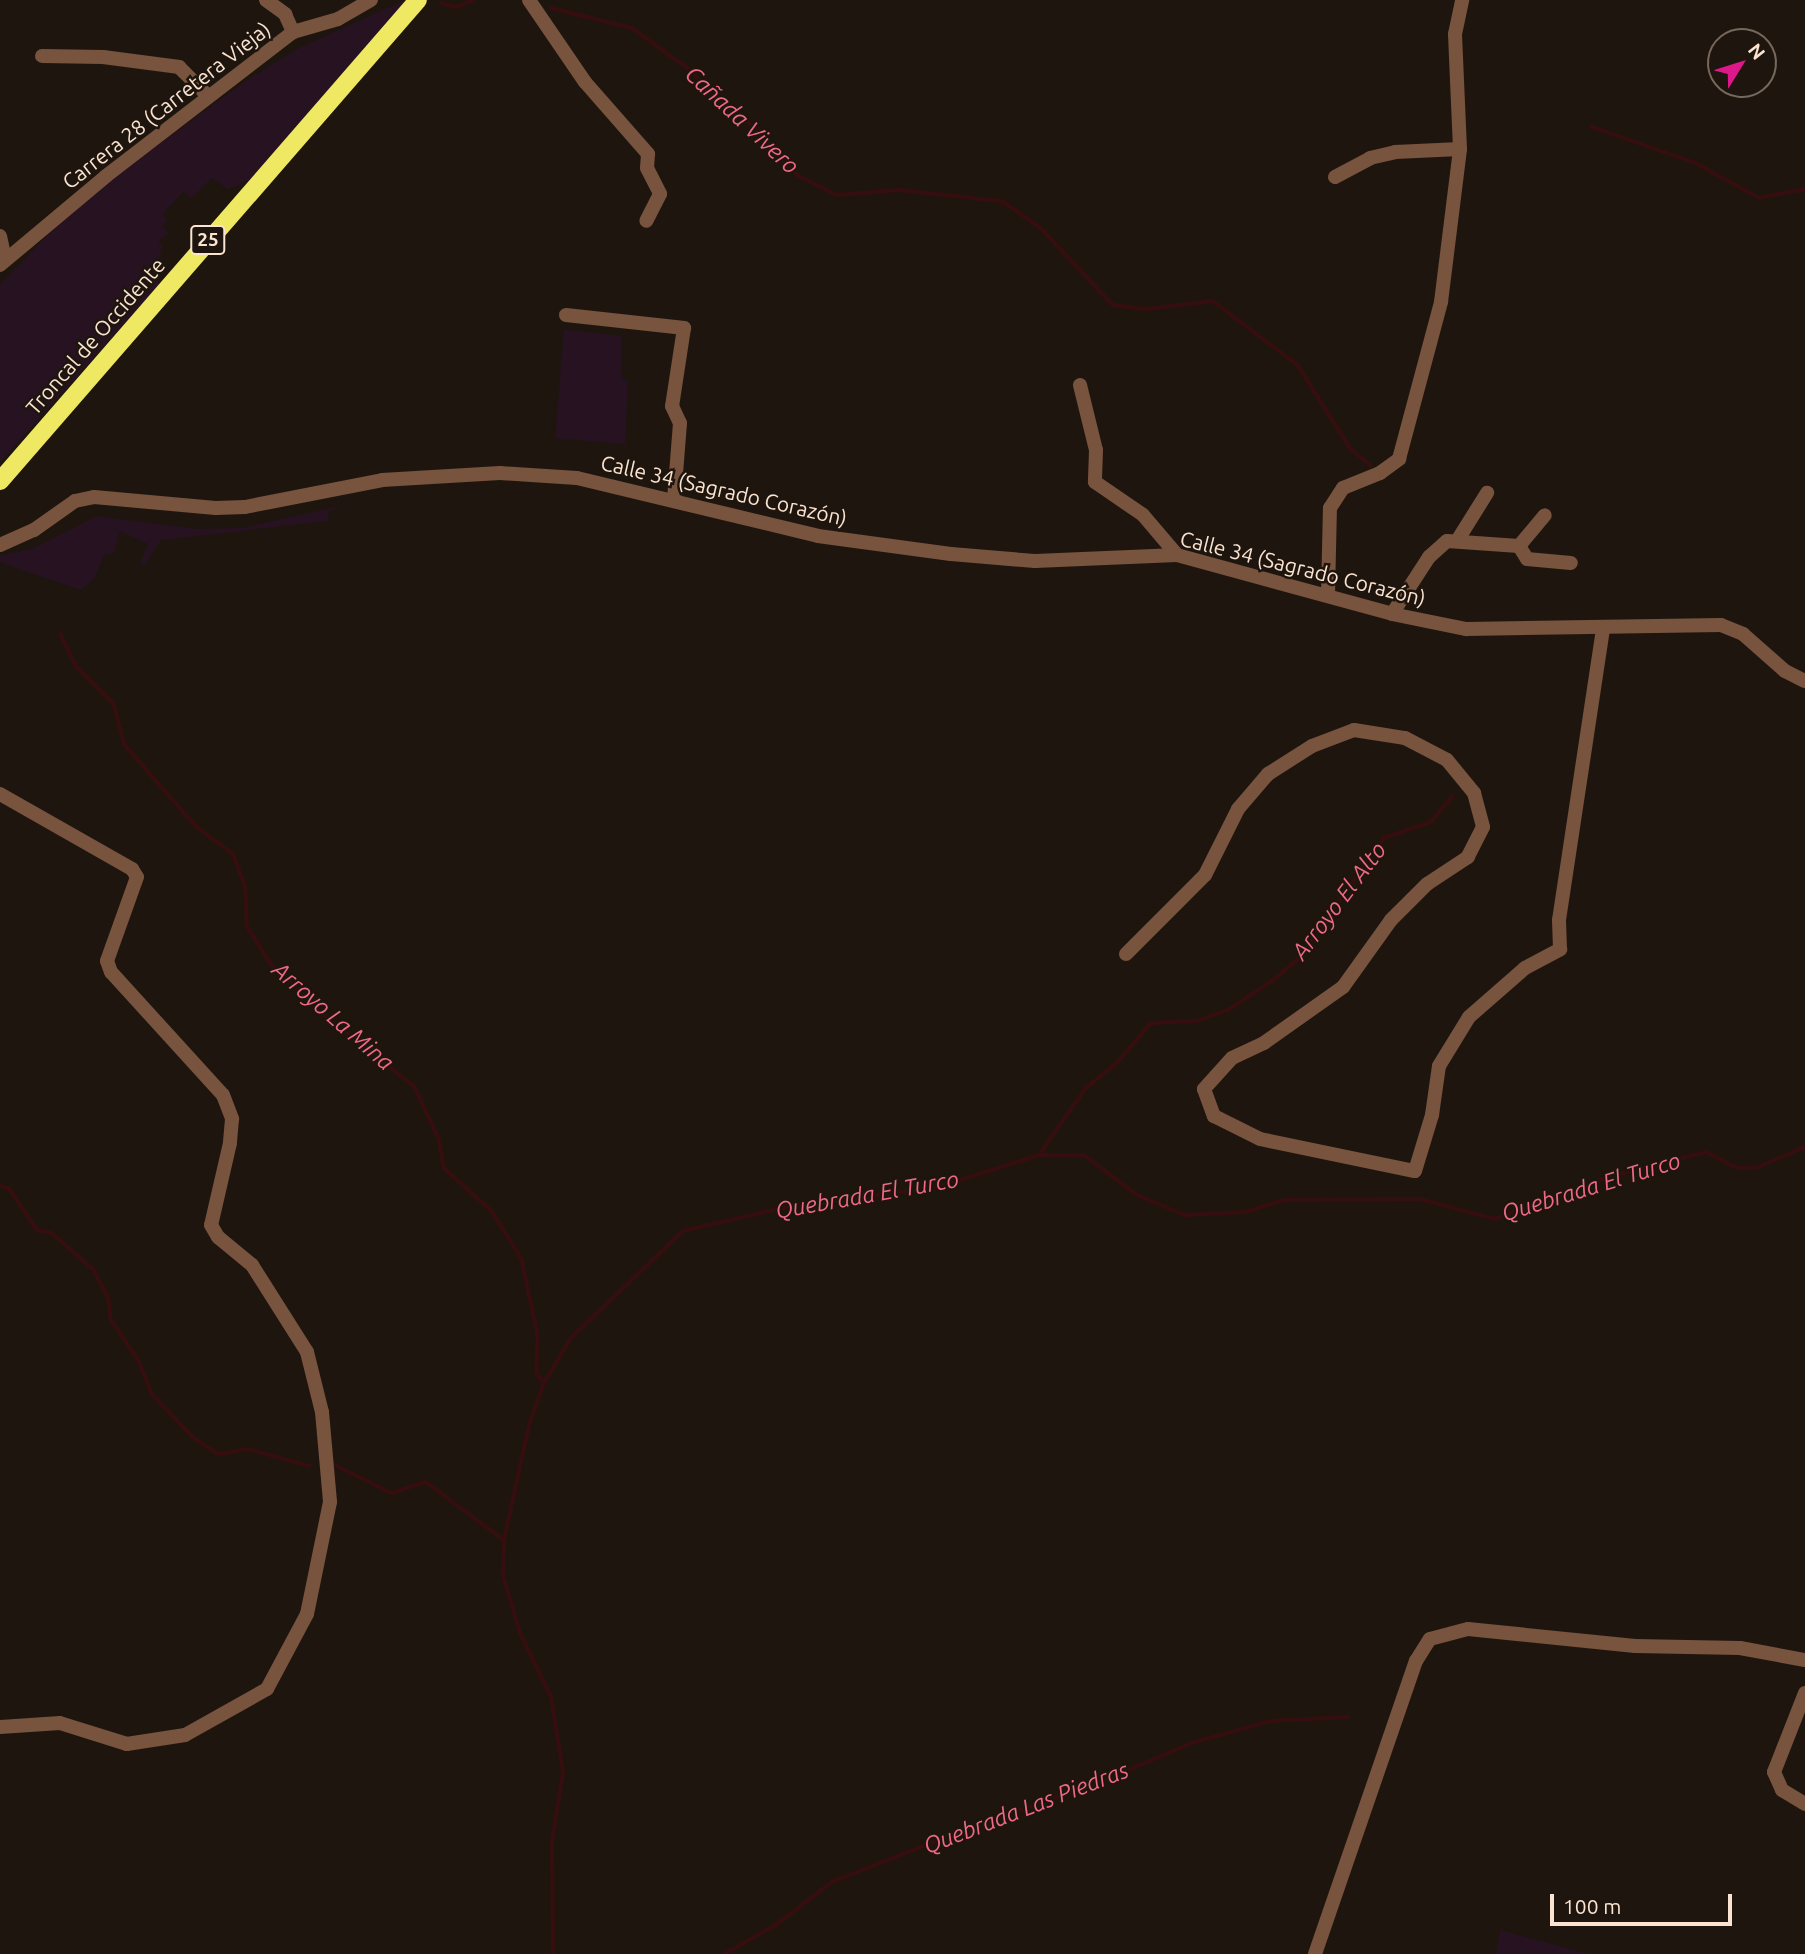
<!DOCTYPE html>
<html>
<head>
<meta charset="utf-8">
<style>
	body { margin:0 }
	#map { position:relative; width:1805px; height:1954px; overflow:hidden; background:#1e160e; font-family:Ubuntu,sans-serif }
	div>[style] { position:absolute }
	.green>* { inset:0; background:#271221 }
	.stream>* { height:3.5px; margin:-1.75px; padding:0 1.75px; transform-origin:1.75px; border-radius:1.75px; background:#370e0f }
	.minor>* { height:14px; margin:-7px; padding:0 7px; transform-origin:7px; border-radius:7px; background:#78533e }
	.major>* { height:18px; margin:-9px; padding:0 9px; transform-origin:9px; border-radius:9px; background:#eee863 }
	span { translate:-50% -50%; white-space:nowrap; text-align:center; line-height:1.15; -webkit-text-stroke:5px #1e160e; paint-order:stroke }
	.shield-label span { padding:2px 5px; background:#1e160e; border:2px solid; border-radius:5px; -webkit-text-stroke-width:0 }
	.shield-label { font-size:19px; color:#fae3d0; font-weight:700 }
	.street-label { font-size:21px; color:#fae3d0 }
	.water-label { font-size:23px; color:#ef6986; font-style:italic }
	.north { position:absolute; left:1707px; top:28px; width:70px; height:70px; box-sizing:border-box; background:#1e160e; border:2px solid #76685c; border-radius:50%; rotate:52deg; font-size:19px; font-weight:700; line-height:28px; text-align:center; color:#fae3d0 }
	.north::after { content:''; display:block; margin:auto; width:24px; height:32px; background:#de188a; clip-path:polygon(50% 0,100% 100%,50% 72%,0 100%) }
	.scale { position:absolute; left:1550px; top:1894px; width:182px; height:32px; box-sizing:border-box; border:4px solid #fae3d0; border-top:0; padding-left:9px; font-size:21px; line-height:24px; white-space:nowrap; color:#fae3d0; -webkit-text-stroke:5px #1e160e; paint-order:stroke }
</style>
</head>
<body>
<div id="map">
	<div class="green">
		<div style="clip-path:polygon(405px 0,412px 0,254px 178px,228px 189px,212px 178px,191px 198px,184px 191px,162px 214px,167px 219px,162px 227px,169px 233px,158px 242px,162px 245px,156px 278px,160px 284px,0 462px,0 285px,10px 274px,57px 225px,128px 167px,247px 80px,299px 48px)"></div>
		<div style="clip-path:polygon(564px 329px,621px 336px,621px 378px,628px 380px,625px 444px,555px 438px)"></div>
		<div style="clip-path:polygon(349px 504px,329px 511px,327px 521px,161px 540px,145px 564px,140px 562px,148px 544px,120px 531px,113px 554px,104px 555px,94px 579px,80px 590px,0 562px,0 556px,34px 548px,97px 516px,197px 529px,242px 528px)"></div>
		<div style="clip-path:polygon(1500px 1930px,1585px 1953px,1586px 1954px,1496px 1954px)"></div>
	</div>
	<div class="stream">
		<div style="left:442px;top:3px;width:15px;rotate:16deg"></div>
		<div style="left:456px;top:7px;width:18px;rotate:-22deg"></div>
		<div style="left:551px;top:8px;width:83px;rotate:13.9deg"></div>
		<div style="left:632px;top:28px;width:75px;rotate:35.8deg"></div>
		<div style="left:693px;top:72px;width:33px;rotate:51deg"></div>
		<div style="left:714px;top:98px;width:55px;rotate:35.4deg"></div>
		<div style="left:759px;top:130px;width:33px;rotate:55deg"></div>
		<div style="left:778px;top:157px;width:28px;rotate:42deg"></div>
		<div style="left:799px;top:176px;width:42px;rotate:26.6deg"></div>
		<div style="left:837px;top:195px;width:63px;rotate:-4.5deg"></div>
		<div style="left:900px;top:190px;width:103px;rotate:6.2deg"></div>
		<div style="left:1002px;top:201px;width:47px;rotate:34.7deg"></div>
		<div style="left:1041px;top:228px;width:105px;rotate:46.9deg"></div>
		<div style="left:1113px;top:305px;width:34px;rotate:7deg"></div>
		<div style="left:1147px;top:309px;width:66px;rotate:-6.9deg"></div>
		<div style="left:1213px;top:301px;width:106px;rotate:37deg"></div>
		<div style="left:1298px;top:365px;width:99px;rotate:57.8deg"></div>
		<div style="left:1351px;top:449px;width:26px;rotate:40deg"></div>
		<div style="left:1592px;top:127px;width:112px;rotate:19.2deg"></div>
		<div style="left:1698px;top:164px;width:70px;rotate:29.1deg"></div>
		<div style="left:1759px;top:198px;width:47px;rotate:-11.1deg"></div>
		<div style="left:61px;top:634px;width:35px;rotate:65deg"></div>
		<div style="left:76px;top:666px;width:54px;rotate:45deg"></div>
		<div style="left:114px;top:704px;width:42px;rotate:75deg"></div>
		<div style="left:125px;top:745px;width:108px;rotate:48.8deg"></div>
		<div style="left:196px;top:826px;width:48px;rotate:37.3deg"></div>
		<div style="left:234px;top:855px;width:35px;rotate:70deg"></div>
		<div style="left:246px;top:888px;width:38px;rotate:88deg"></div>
		<div style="left:247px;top:926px;width:45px;rotate:57.7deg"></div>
		<div style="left:271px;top:964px;width:80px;rotate:43.5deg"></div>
		<div style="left:329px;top:1019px;width:110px;rotate:38.3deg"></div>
		<div style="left:415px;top:1087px;width:57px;rotate:65.2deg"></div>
		<div style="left:439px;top:1139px;width:29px;rotate:80deg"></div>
		<div style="left:444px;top:1168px;width:64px;rotate:41.9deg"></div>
		<div style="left:492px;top:1211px;width:57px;rotate:58deg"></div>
		<div style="left:522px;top:1259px;width:79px;rotate:78.3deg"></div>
		<div style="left:538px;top:1336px;width:37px;rotate:92deg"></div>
		<div style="left:537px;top:1373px;width:12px;rotate:55deg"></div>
		<div style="left:1039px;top:1155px;width:82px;rotate:-55deg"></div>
		<div style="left:1086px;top:1088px;width:40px;rotate:-39deg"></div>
		<div style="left:1117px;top:1063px;width:52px;rotate:-49.6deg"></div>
		<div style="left:1151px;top:1023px;width:45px;rotate:-2.5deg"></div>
		<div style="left:1196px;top:1021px;width:34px;rotate:-19deg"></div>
		<div style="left:1228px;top:1010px;width:56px;rotate:-33.4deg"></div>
		<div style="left:1275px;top:979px;width:32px;rotate:-41deg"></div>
		<div style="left:1299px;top:958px;width:147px;rotate:-54.7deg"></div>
		<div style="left:1384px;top:838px;width:50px;rotate:-18.8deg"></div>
		<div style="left:1431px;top:822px;width:33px;rotate:-50deg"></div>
		<div style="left:0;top:1186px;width:9px;rotate:13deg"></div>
		<div style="left:9px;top:1188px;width:50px;rotate:56.3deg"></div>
		<div style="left:37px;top:1230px;width:15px;rotate:11deg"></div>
		<div style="left:52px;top:1233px;width:56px;rotate:41.4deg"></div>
		<div style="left:94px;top:1270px;width:34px;rotate:63deg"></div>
		<div style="left:109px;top:1300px;width:19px;rotate:84deg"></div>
		<div style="left:111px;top:1319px;width:48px;rotate:56deg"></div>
		<div style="left:138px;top:1359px;width:38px;rotate:68deg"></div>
		<div style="left:152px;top:1394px;width:61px;rotate:46.3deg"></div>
		<div style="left:194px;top:1438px;width:30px;rotate:33deg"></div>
		<div style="left:219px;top:1454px;width:29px;rotate:-10deg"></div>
		<div style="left:248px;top:1449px;width:64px;rotate:15.3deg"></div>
		<div style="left:335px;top:1465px;width:64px;rotate:26.2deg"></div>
		<div style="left:392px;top:1493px;width:36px;rotate:-18deg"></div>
		<div style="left:426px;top:1482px;width:97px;rotate:36.6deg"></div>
		<div style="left:553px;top:1954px;width:113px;rotate:-90.5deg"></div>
		<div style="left:552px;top:1841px;width:70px;rotate:-80.9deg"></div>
		<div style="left:563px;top:1772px;width:76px;rotate:-99.1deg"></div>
		<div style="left:551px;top:1697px;width:71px;rotate:-115.8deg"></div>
		<div style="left:520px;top:1633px;width:59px;rotate:-106.6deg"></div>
		<div style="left:503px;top:1576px;width:36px;rotate:-88deg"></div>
		<div style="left:504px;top:1540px;width:118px;rotate:-77.7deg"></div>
		<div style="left:529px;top:1425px;width:45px;rotate:-70.3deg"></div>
		<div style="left:544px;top:1383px;width:52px;rotate:-59deg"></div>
		<div style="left:571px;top:1338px;width:155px;rotate:-43.7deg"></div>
		<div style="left:683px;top:1231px;width:107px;rotate:-13deg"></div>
		<div style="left:787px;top:1207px;width:153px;rotate:-7.5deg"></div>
		<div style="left:939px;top:1187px;width:105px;rotate:-17.7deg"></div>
		<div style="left:1039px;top:1155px;width:45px"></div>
		<div style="left:1084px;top:1155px;width:66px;rotate:37deg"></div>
		<div style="left:1137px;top:1195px;width:52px;rotate:22.6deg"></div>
		<div style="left:1185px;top:1215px;width:60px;rotate:-2.9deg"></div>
		<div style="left:1245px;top:1212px;width:42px;rotate:-16.7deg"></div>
		<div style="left:1285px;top:1200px;width:135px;rotate:-0.4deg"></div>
		<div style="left:1420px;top:1199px;width:78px;rotate:14.9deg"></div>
		<div style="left:1495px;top:1219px;width:121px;rotate:-20.4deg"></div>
		<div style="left:1608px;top:1177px;width:101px;rotate:-14.3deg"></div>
		<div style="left:1706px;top:1152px;width:35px;rotate:27deg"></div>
		<div style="left:1737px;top:1168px;width:19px"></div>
		<div style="left:1756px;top:1168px;width:53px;rotate:-23.2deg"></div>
		<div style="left:724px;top:1954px;width:60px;rotate:-29.1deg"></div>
		<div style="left:776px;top:1925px;width:71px;rotate:-37.5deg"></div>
		<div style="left:832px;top:1882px;width:173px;rotate:-21.4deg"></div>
		<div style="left:993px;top:1819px;width:100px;rotate:-18.6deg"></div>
		<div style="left:1088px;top:1787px;width:113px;rotate:-22.9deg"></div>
		<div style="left:1192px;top:1743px;width:81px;rotate:-15.8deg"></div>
		<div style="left:1270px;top:1721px;width:78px;rotate:-2.9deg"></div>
	</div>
	<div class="minor">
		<div style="left:266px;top:0;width:24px;rotate:36deg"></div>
		<div style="left:285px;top:14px;width:20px;rotate:66deg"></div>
		<div style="left:529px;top:0;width:99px;rotate:55.7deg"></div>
		<div style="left:585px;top:82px;width:96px;rotate:48.8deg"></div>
		<div style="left:648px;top:154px;width:14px;rotate:94deg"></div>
		<div style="left:647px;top:168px;width:29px;rotate:63deg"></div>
		<div style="left:660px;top:194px;width:30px;rotate:117deg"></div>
		<div style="left:42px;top:56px;width:61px;rotate:0.9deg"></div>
		<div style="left:103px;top:57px;width:77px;rotate:7.5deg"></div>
		<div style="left:179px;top:67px;width:41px;rotate:45deg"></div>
		<div style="left:1335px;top:177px;width:40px;rotate:-28deg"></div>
		<div style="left:1370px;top:158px;width:26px;rotate:-13deg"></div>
		<div style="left:1395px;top:152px;width:65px;rotate:-2.6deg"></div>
		<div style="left:0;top:236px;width:24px;rotate:78deg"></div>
		<div style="left:0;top:265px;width:138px;rotate:-40deg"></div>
		<div style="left:106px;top:176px;width:236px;rotate:-37.6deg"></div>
		<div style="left:293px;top:32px;width:47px;rotate:-16.1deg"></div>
		<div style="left:338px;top:19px;width:38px;rotate:-30deg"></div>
		<div style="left:566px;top:315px;width:119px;rotate:6.3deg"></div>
		<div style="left:684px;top:328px;width:79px;rotate:98.7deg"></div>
		<div style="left:672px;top:406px;width:19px;rotate:65deg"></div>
		<div style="left:680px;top:423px;width:76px;rotate:94.5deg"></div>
		<div style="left:1080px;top:385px;width:67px;rotate:76.2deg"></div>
		<div style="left:1096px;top:450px;width:32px;rotate:92deg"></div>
		<div style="left:1095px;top:482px;width:58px;rotate:34.5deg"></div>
		<div style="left:1143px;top:515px;width:52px;rotate:49.6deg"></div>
		<div style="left:1457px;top:541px;width:57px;rotate:-58deg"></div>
		<div style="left:0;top:545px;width:37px;rotate:-24deg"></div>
		<div style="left:34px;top:530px;width:50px;rotate:-35.3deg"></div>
		<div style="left:75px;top:501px;width:19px;rotate:-12deg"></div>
		<div style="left:94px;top:497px;width:122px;rotate:5.2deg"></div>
		<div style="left:216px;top:508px;width:29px;rotate:-2deg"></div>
		<div style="left:245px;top:507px;width:140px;rotate:-11.1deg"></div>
		<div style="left:382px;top:480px;width:118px;rotate:-3.4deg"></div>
		<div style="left:500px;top:473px;width:77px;rotate:3.7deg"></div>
		<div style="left:577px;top:478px;width:248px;rotate:13.5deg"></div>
		<div style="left:818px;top:536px;width:134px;rotate:7.7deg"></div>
		<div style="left:951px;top:554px;width:84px;rotate:4.8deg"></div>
		<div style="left:1035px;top:561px;width:142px;rotate:-2.4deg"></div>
		<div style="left:1177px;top:555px;width:223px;rotate:15.3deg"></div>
		<div style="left:1392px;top:614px;width:76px;rotate:11.5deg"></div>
		<div style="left:1466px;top:629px;width:255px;rotate:-0.9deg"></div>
		<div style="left:1721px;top:625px;width:24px;rotate:22deg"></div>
		<div style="left:1743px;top:634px;width:56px;rotate:41.4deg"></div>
		<div style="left:1785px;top:671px;width:22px;rotate:27deg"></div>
		<div style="left:1519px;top:546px;width:15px;rotate:58deg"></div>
		<div style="left:1527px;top:559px;width:44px;rotate:5.2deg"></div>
		<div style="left:1328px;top:594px;width:86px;rotate:-88.7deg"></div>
		<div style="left:1330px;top:508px;width:24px;rotate:-57deg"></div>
		<div style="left:1343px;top:488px;width:40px;rotate:-22deg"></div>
		<div style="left:1380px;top:473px;width:24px;rotate:-36deg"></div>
		<div style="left:1399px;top:459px;width:163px;rotate:-75deg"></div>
		<div style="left:1441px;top:302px;width:154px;rotate:-82.9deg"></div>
		<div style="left:1460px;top:149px;width:115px;rotate:-92.5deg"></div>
		<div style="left:1455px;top:34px;width:35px;rotate:-78deg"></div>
		<div style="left:1392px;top:614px;width:68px;rotate:-57deg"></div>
		<div style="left:1429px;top:557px;width:24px;rotate:-42deg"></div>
		<div style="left:1447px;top:541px;width:72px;rotate:4deg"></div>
		<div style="left:1519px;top:546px;width:40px;rotate:-50deg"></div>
		<div style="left:0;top:794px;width:152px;rotate:29.6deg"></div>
		<div style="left:132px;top:869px;width:9px;rotate:58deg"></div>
		<div style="left:137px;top:877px;width:89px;rotate:109.7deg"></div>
		<div style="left:107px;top:961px;width:12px;rotate:70deg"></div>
		<div style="left:111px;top:972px;width:166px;rotate:47.7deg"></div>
		<div style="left:223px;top:1095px;width:26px;rotate:69deg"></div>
		<div style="left:232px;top:1119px;width:24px;rotate:95deg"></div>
		<div style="left:230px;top:1143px;width:84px;rotate:103deg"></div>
		<div style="left:211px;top:1225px;width:14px;rotate:60deg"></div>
		<div style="left:218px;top:1237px;width:44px;rotate:39.5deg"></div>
		<div style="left:252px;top:1265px;width:103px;rotate:57.7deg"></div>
		<div style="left:307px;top:1352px;width:62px;rotate:76deg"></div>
		<div style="left:322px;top:1412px;width:90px;rotate:84.9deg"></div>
		<div style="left:330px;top:1502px;width:114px;rotate:101.6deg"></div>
		<div style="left:307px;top:1614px;width:85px;rotate:118.1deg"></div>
		<div style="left:267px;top:1689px;width:94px;rotate:150.7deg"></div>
		<div style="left:185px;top:1735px;width:59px;rotate:171.2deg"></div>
		<div style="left:127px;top:1744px;width:70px;rotate:-162.6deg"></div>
		<div style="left:60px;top:1723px;width:60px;rotate:176.2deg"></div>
		<div style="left:1126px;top:954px;width:112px;rotate:-45deg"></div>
		<div style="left:1205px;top:875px;width:74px;rotate:-63.4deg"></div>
		<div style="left:1238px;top:809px;width:46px;rotate:-49.4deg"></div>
		<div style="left:1268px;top:774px;width:52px;rotate:-32.5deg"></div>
		<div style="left:1312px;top:746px;width:45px;rotate:-20.9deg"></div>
		<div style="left:1354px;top:730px;width:52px;rotate:8.9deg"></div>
		<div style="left:1405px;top:738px;width:47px;rotate:27.6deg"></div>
		<div style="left:1447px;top:760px;width:43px;rotate:50.7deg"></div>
		<div style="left:1474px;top:793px;width:35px;rotate:75deg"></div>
		<div style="left:1483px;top:827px;width:34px;rotate:117deg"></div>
		<div style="left:1468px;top:857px;width:49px;rotate:146.6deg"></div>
		<div style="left:1427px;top:884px;width:51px;rotate:135deg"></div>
		<div style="left:1391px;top:920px;width:82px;rotate:125.6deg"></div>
		<div style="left:1343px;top:987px;width:97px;rotate:144.7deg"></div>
		<div style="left:1264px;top:1043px;width:35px;rotate:155deg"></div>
		<div style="left:1232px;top:1058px;width:42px;rotate:132.1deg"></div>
		<div style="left:1204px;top:1089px;width:29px;rotate:70deg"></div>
		<div style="left:1214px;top:1116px;width:51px;rotate:26.6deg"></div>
		<div style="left:1260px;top:1139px;width:158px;rotate:11.7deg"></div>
		<div style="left:1415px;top:1171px;width:59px;rotate:-73.1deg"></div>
		<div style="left:1432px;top:1115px;width:49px;rotate:-81.9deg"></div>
		<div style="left:1439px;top:1066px;width:57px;rotate:-58.5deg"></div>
		<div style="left:1469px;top:1017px;width:74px;rotate:-41.2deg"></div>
		<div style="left:1525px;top:968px;width:40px;rotate:-28deg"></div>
		<div style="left:1560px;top:949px;width:29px;rotate:-92deg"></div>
		<div style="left:1559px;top:920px;width:295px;rotate:-81.4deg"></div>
		<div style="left:1805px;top:1693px;width:85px;rotate:111.4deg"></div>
		<div style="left:1774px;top:1772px;width:20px;rotate:66deg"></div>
		<div style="left:1782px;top:1790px;width:27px;rotate:31deg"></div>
		<div style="left:1315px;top:1954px;width:310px;rotate:-71deg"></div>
		<div style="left:1416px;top:1661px;width:26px;rotate:-58deg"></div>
		<div style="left:1430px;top:1639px;width:39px;rotate:-15deg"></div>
		<div style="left:1468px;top:1629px;width:168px;rotate:5.8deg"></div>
		<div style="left:1635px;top:1646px;width:105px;rotate:1.1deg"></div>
		<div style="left:1740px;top:1648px;width:66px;rotate:10.5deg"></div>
	</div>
	<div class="major">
		<div style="left:0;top:481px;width:637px;rotate:-49.01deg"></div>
	</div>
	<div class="shield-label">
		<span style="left:208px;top:240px">25</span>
	</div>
	<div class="street-label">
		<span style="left:166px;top:105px;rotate:-38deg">Carrera 28 (Carretera Vieja)</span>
		<span style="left:95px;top:336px;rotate:-49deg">Troncal de Occidente</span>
		<span style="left:724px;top:490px;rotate:13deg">Calle 34 (Sagrado Corazón)</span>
		<span style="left:1303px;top:568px;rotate:14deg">Calle 34 (Sagrado Corazón)</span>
	</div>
	<div class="water-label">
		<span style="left:742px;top:120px;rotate:43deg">Cañada Vivero</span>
		<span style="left:1339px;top:901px;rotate:-53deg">Arroyo El Alto</span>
		<span style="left:333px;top:1016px;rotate:41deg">Arroyo La Mina</span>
		<span style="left:1591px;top:1187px;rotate:-17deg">Quebrada El Turco</span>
		<span style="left:867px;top:1195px;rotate:-10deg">Quebrada El Turco</span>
		<span style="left:1026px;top:1808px;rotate:-21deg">Quebrada Las Piedras</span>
	</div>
	<div class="north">N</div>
	<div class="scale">100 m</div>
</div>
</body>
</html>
